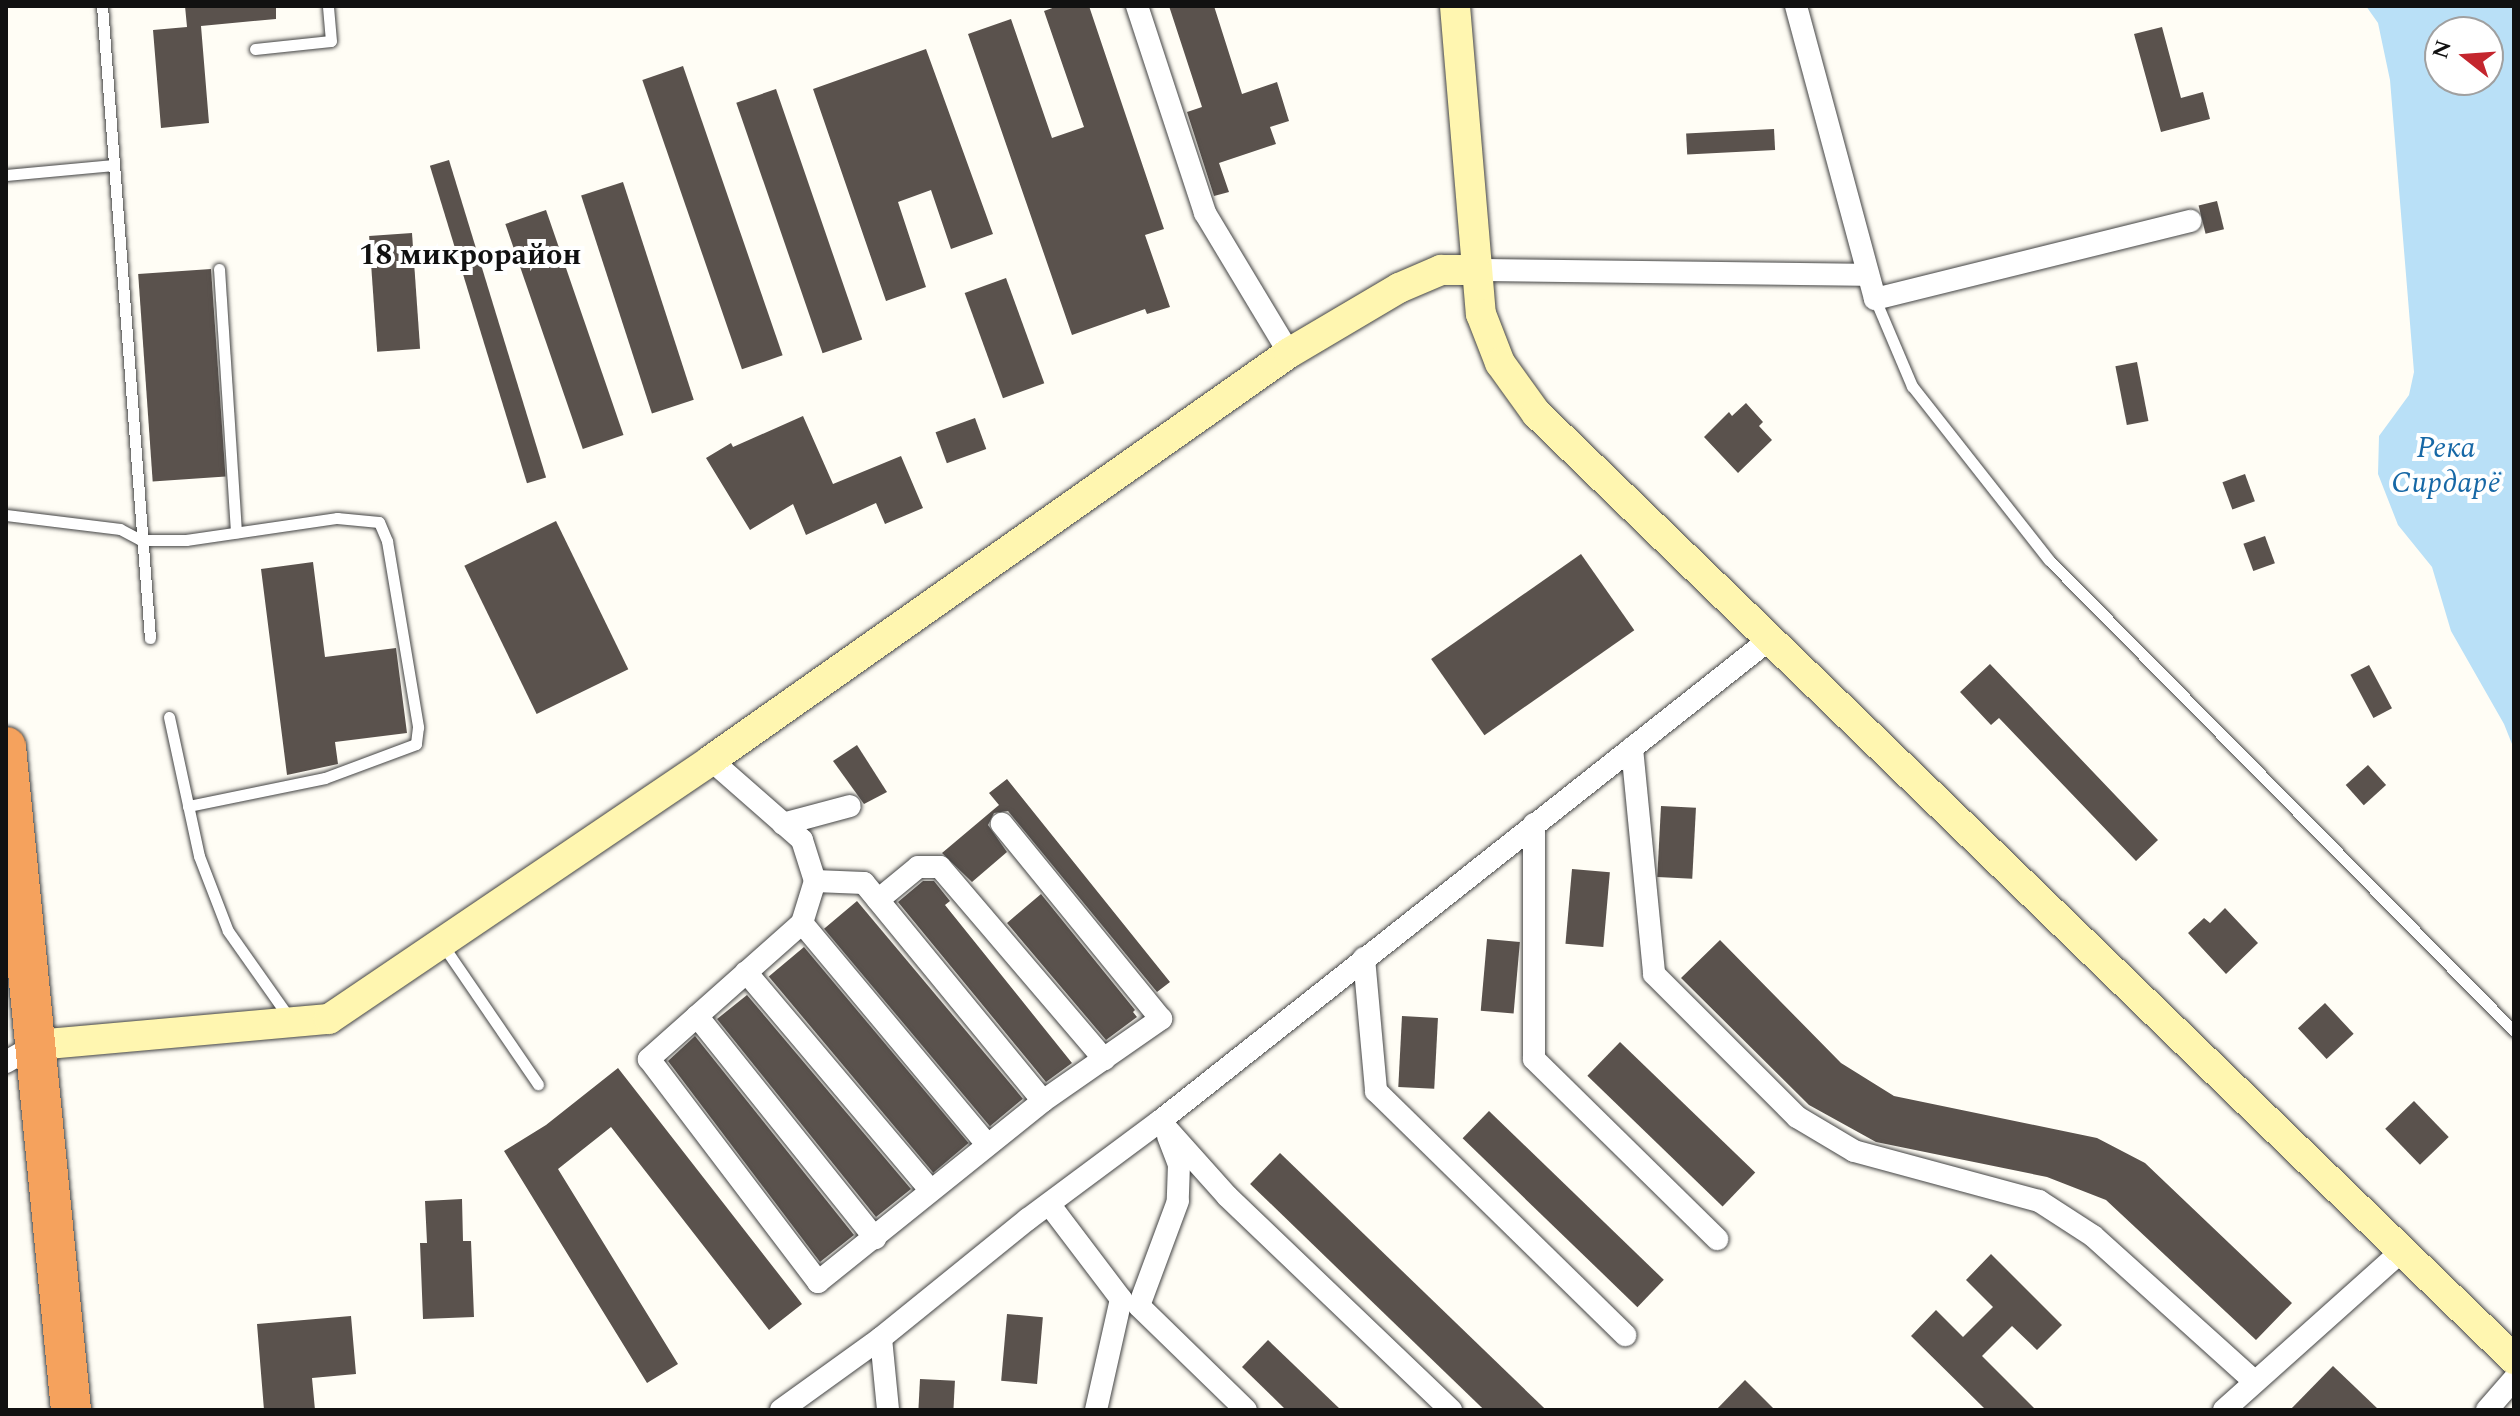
<!DOCTYPE html>
<html>
<head>
<meta charset="utf-8">
<style>
	body { margin:0 }
	#map { position:relative; width:2520px; height:1416px; overflow:hidden; background:#fffdf5; font-family:Spectral,serif }
	div>[style] { position:absolute }
	.water>* { inset:0; background:#b9e0f7 }
	.building>* { inset:0; background:#5a524d; transform-origin:0 0 }
	.roads { filter:drop-shadow(0 0 2px #444) drop-shadow(0 0 2px #444) }
	.lane>* { height:11px; margin:-5.5px; padding:0 5.5px; transform-origin:5.5px; border-radius:5.5px; background:#fff }
	.street>* { height:22px; margin:-11px; padding:0 11px; transform-origin:11px; border-radius:11px; background:#fff }
	.secondary>* { height:30px; margin:-15px; padding:0 15px; transform-origin:15px; border-radius:15px; background:#fff6b0 }
	.highway>* { height:40px; margin:-20px; padding:0 20px; transform-origin:20px; border-radius:20px; background:#f5a25d }
	span { translate:-50% -50%; white-space:nowrap; text-align:center; line-height:1.15; -webkit-text-stroke:8px #fff; paint-order:stroke }
	.neighbourhood-label { font-size:30px; color:#111; font-weight:700 }
	.water-label { font-size:30px; color:#1768a6; font-style:italic }
	.frame { position:absolute; inset:0; border:8px solid #111; pointer-events:none }
	.north { position:absolute; left:2424px; top:16px; width:80px; height:80px; box-sizing:border-box; background:#fff; border:2px solid #a0a0a0; border-radius:50%; rotate:287deg; font-size:22px; font-weight:700; line-height:32px; text-align:center; color:#111 }
	.north::after { content:''; display:block; margin:auto; width:28px; height:36px; background:#c4262e; clip-path:polygon(50% 0,100% 100%,50% 72%,0 100%) }
</style>
</head>
<body>
<div id="map">
	<div class="water">
		<div style="clip-path:polygon(evenodd,2366px 6px,2514px 6px,2514px 749px,2504px 724px,2451px 631px,2432px 567px,2398px 525px,2378px 474px,2379px 436px,2409px 395px,2414px 372px,2390px 80px,2378px 23px,2366px 6px,2440px 32px,2488px 32px,2488px 80px,2440px 80px,2440px 32px)"></div>
	</div>
	<div class="building">
		<div style="clip-path:polygon(185px 6px,276px 6px,276px 19px,201px 26px,209px 123px,161px 128px,153px 30px,187px 27px)"></div>
		<div style="clip-path:polygon(1058px 6px,1089px 6px,1164px 229px,1145px 235px,1170px 307px,1147px 314px,1145px 309px,1072px 335px,968px 34px,1011px 19px,1052px 138px,1084px 127px,1044px 11px)"></div>
		<div style="clip-path:polygon(1169px 6px,1214px 6px,1242px 94px,1277px 82px,1289px 121px,1270px 127px,1276px 144px,1219px 163px,1229px 192px,1214px 196px,1187px 112px,1202px 107px)"></div>
		<div style="clip-path:polygon(2162px 27px,2181px 98px,2203px 92px,2210px 119px,2161px 132px,2134px 34px)"></div>
		<div style="clip-path:polygon(926px 49px,993px 234px,951px 249px,931px 190px,898px 202px,926px 287px,886px 301px,813px 89px)"></div>
		<div style="left:683px;top:66px;width:306px;height:43px;rotate:71deg"></div>
		<div style="left:776px;top:89px;width:265px;height:42px;rotate:71deg"></div>
		<div style="left:1774px;top:129px;width:21px;height:88px;rotate:87deg"></div>
		<div style="left:449px;top:160px;width:332px;height:20px;rotate:73deg"></div>
		<div style="left:623px;top:182px;width:229px;height:44px;rotate:72deg"></div>
		<div style="left:2217px;top:201px;width:29px;height:19px;rotate:76deg"></div>
		<div style="left:546px;top:210px;width:238px;height:43px;rotate:71deg"></div>
		<div style="left:412px;top:233px;width:116px;height:43px;rotate:86deg"></div>
		<div style="left:211px;top:269px;width:208px;height:73px;rotate:86deg"></div>
		<div style="left:1006px;top:278px;width:112px;height:44px;rotate:70deg"></div>
		<div style="left:2137px;top:362px;width:60px;height:22px;rotate:79deg"></div>
		<div style="clip-path:polygon(1746px 403px,1763px 422px,1759px 426px,1772px 440px,1738px 473px,1704px 437px,1729px 412px,1732px 416px)"></div>
		<div style="clip-path:polygon(803px 416px,833px 484px,901px 456px,923px 508px,885px 524px,876px 503px,806px 535px,793px 504px,750px 530px,706px 458px,731px 443px,733px 447px)"></div>
		<div style="left:975px;top:418px;width:33px;height:42px;rotate:70deg"></div>
		<div style="left:2245px;top:474px;width:29px;height:24px;rotate:70deg"></div>
		<div style="left:556px;top:521px;width:165px;height:102px;rotate:64deg"></div>
		<div style="left:2265px;top:536px;width:29px;height:23px;rotate:70deg"></div>
		<div style="left:1581px;top:554px;width:93px;height:183px;rotate:55deg"></div>
		<div style="clip-path:polygon(313px 562px,325px 657px,396px 648px,407px 733px,335px 742px,338px 764px,287px 775px,261px 569px)"></div>
		<div style="clip-path:polygon(1990px 664px,2158px 840px,2136px 861px,1999px 718px,1991px 725px,1960px 692px)"></div>
		<div style="left:2369px;top:665px;width:49px;height:21px;rotate:62deg"></div>
		<div style="clip-path:polygon(857px 745px,887px 792px,864px 804px,833px 761px)"></div>
		<div style="left:2368px;top:765px;width:27px;height:30px;rotate:48deg"></div>
		<div style="clip-path:polygon(1007px 779px,1170px 982px,1157px 992px,1008px 811px,994px 813px,988px 825px,1007px 852px,972px 882px,942px 853px,999px 805px,989px 793px)"></div>
		<div style="left:1661px;top:806px;width:35px;height:71px;rotate:3deg"></div>
		<div style="left:1572px;top:869px;width:38px;height:75px;rotate:5deg"></div>
		<div style="clip-path:polygon(923px 881px,934px 881px,950px 901px,945px 905px,1072px 1063px,1046px 1082px,898px 902px)"></div>
		<div style="clip-path:polygon(1041px 894px,1135px 1010px,1133px 1012px,1137px 1017px,1106px 1040px,1007px 923px)"></div>
		<div style="left:857px;top:901px;width:258px;height:43px;rotate:50deg"></div>
		<div style="clip-path:polygon(2225px 908px,2258px 943px,2226px 974px,2188px 933px,2204px 918px,2210px 923px)"></div>
		<div style="left:1487px;top:939px;width:33px;height:72px;rotate:5deg"></div>
		<div style="clip-path:polygon(1720px 940px,1841px 1063px,1894px 1096px,2097px 1138px,2145px 1163px,2292px 1303px,2256px 1340px,2106px 1200px,2047px 1177px,1876px 1142px,1809px 1105px,1681px 978px)"></div>
		<div style="left:804px;top:947px;width:256px;height:46px;rotate:50deg"></div>
		<div style="clip-path:polygon(747px 995px,911px 1189px,876px 1217px,717px 1019px)"></div>
		<div style="left:2325px;top:1003px;width:42px;height:37px;rotate:47deg"></div>
		<div style="left:1402px;top:1016px;width:36px;height:71px;rotate:3deg"></div>
		<div style="clip-path:polygon(695px 1036px,854px 1235px,820px 1262px,668px 1061px)"></div>
		<div style="left:1620px;top:1042px;width:188px;height:47px;rotate:44deg"></div>
		<div style="clip-path:polygon(618px 1068px,802px 1304px,769px 1330px,611px 1127px,558px 1169px,678px 1364px,647px 1383px,504px 1151px,546px 1125px)"></div>
		<div style="left:2414px;top:1101px;width:50px;height:40px;rotate:46deg"></div>
		<div style="left:1489px;top:1111px;width:243px;height:38px;rotate:44deg"></div>
		<div style="left:1280px;top:1153px;width:369px;height:43px;rotate:44deg"></div>
		<div style="clip-path:polygon(462px 1199px,463px 1241px,471px 1241px,474px 1317px,423px 1319px,420px 1243px,427px 1243px,425px 1201px)"></div>
		<div style="clip-path:polygon(1991px 1254px,2062px 1325px,2037px 1350px,2012px 1326px,1982px 1356px,2036px 1410px,1986px 1410px,1911px 1336px,1936px 1310px,1963px 1337px,1993px 1307px,1966px 1280px)"></div>
		<div style="left:1007px;top:1314px;width:36px;height:67px;rotate:5deg"></div>
		<div style="clip-path:polygon(351px 1316px,356px 1374px,312px 1378px,315px 1410px,264px 1410px,257px 1324px)"></div>
		<div style="clip-path:polygon(1268px 1340px,1341px 1410px,1286px 1410px,1242px 1367px)"></div>
		<div style="clip-path:polygon(2333px 1366px,2379px 1410px,2290px 1410px)"></div>
		<div style="left:920px;top:1379px;width:35px;height:31px;rotate:3deg"></div>
		<div style="clip-path:polygon(1745px 1380px,1775px 1410px,1716px 1410px)"></div>
	</div>
	<div class="roads">
		<div class="lane">
			<div style="left:102px;top:6px;width:634px;rotate:85.66deg"></div>
			<div style="left:255px;top:49px;width:76px;rotate:-6deg"></div>
			<div style="left:331px;top:41px;width:35px;rotate:-95deg"></div>
			<div style="left:6px;top:175px;width:108px;rotate:-5.3deg"></div>
			<div style="left:219px;top:269px;width:264px;rotate:86.3deg"></div>
			<div style="left:1875px;top:299px;width:95px;rotate:67deg"></div>
			<div style="left:1912px;top:386px;width:221px;rotate:51.8deg"></div>
			<div style="left:2049px;top:560px;width:662px;rotate:45.37deg"></div>
			<div style="left:6px;top:515px;width:115px;rotate:7deg"></div>
			<div style="left:120px;top:529px;width:24px;rotate:28deg"></div>
			<div style="left:141px;top:540px;width:45px"></div>
			<div style="left:186px;top:540px;width:153px;rotate:-8.3deg"></div>
			<div style="left:337px;top:518px;width:42px;rotate:5.4deg"></div>
			<div style="left:379px;top:522px;width:21px;rotate:67deg"></div>
			<div style="left:387px;top:541px;width:189px;rotate:80.5deg"></div>
			<div style="left:418px;top:727px;width:17px;rotate:97deg"></div>
			<div style="left:416px;top:744px;width:97px;rotate:159.5deg"></div>
			<div style="left:325px;top:778px;width:140px;rotate:168.4deg"></div>
			<div style="left:169px;top:717px;width:142px;rotate:77.8deg"></div>
			<div style="left:199px;top:856px;width:80px;rotate:68.9deg"></div>
			<div style="left:228px;top:931px;width:108px;rotate:54.8deg"></div>
			<div style="left:442px;top:944px;width:170px;rotate:55.6deg"></div>
		</div>
		<div class="street">
			<div style="left:1137px;top:6px;width:218px;rotate:71.8deg"></div>
			<div style="left:1205px;top:213px;width:163px;rotate:59deg"></div>
			<div style="left:1796px;top:6px;width:303px;rotate:74.9deg"></div>
			<div style="left:1875px;top:299px;width:325px;rotate:-13.9deg"></div>
			<div style="left:1476px;top:270px;width:392px;rotate:0.7deg"></div>
			<div style="left:1632px;top:748px;width:227px;rotate:84.4deg"></div>
			<div style="left:1654px;top:974px;width:202px;rotate:45deg"></div>
			<div style="left:1797px;top:1117px;width:66px;rotate:30.8deg"></div>
			<div style="left:1854px;top:1151px;width:192px;rotate:15.1deg"></div>
			<div style="left:2039px;top:1201px;width:64px;rotate:32.9deg"></div>
			<div style="left:2093px;top:1236px;width:217px;rotate:42deg"></div>
			<div style="left:711px;top:760px;width:121px;rotate:41.3deg"></div>
			<div style="left:802px;top:840px;width:43px;rotate:72.4deg"></div>
			<div style="left:815px;top:881px;width:44px;rotate:107.2deg"></div>
			<div style="left:802px;top:923px;width:288px;rotate:50.1deg"></div>
			<div style="left:783px;top:824px;width:69px;rotate:-15deg"></div>
			<div style="left:1534px;top:824px;width:235px;rotate:90deg"></div>
			<div style="left:1534px;top:1059px;width:257px;rotate:44.5deg"></div>
			<div style="left:815px;top:881px;width:49px;rotate:2.3deg"></div>
			<div style="left:864px;top:883px;width:282px;rotate:50.6deg"></div>
			<div style="left:878px;top:900px;width:52px;rotate:-39.5deg"></div>
			<div style="left:918px;top:867px;width:22px"></div>
			<div style="left:940px;top:867px;width:253px;rotate:49.5deg"></div>
			<div style="left:802px;top:923px;width:205px;rotate:138.4deg"></div>
			<div style="left:649px;top:1059px;width:280px;rotate:52.8deg"></div>
			<div style="left:818px;top:1282px;width:289px;rotate:-38.8deg"></div>
			<div style="left:1043px;top:1101px;width:144px;rotate:-34.8deg"></div>
			<div style="left:1161px;top:1019px;width:252px;rotate:-129.2deg"></div>
			<div style="left:1364px;top:958px;width:134px;rotate:84.8deg"></div>
			<div style="left:1376px;top:1091px;width:349px;rotate:44.4deg"></div>
			<div style="left:746px;top:972px;width:285px;rotate:49.8deg"></div>
			<div style="left:697px;top:1016px;width:285px;rotate:51.3deg"></div>
			<div style="left:6px;top:1062px;width:34px;rotate:-30deg"></div>
			<div style="left:1160px;top:1121px;width:101px;rotate:48.2deg"></div>
			<div style="left:1227px;top:1196px;width:310px;rotate:43.7deg"></div>
			<div style="left:1168px;top:1136px;width:30px;rotate:69deg"></div>
			<div style="left:1179px;top:1164px;width:37px;rotate:92deg"></div>
			<div style="left:1178px;top:1201px;width:112px;rotate:110.4deg"></div>
			<div style="left:1139px;top:1306px;width:149px;rotate:44.2deg"></div>
			<div style="left:1049px;top:1204px;width:119px;rotate:52.8deg"></div>
			<div style="left:1121px;top:1299px;width:114px;rotate:102.7deg"></div>
			<div style="left:881px;top:1338px;width:72px;rotate:84.4deg"></div>
			<div style="left:781px;top:1410px;width:123px;rotate:-35.8deg"></div>
			<div style="left:881px;top:1338px;width:189px;rotate:-39deg"></div>
			<div style="left:1028px;top:1219px;width:164px;rotate:-36.6deg"></div>
			<div style="left:1160px;top:1121px;width:777px;rotate:-38.31deg"></div>
			<div style="left:2224px;top:1410px;width:237px;rotate:-41.8deg"></div>
			<div style="left:2487px;top:1410px;width:41px;rotate:-48.9deg"></div>
		</div>
		<div class="secondary">
			<div style="left:1455px;top:6px;width:309px;rotate:85.2deg"></div>
			<div style="left:1481px;top:314px;width:53px;rotate:68.8deg"></div>
			<div style="left:1500px;top:363px;width:62px;rotate:54.2deg"></div>
			<div style="left:1536px;top:413px;width:1361px;rotate:44.05deg"></div>
			<div style="left:36px;top:1045px;width:294px;rotate:-5.1deg"></div>
			<div style="left:329px;top:1019px;width:462px;rotate:-34.1deg"></div>
			<div style="left:711px;top:760px;width:707px;rotate:-35.15deg"></div>
			<div style="left:1289px;top:353px;width:128px;rotate:-30.6deg"></div>
			<div style="left:1399px;top:288px;width:46px;rotate:-23.2deg"></div>
			<div style="left:1441px;top:270px;width:35px"></div>
		</div>
		<div class="highway">
			<div style="left:6px;top:747px;width:666px;rotate:84.4deg"></div>
		</div>
	</div>
	<div class="neighbourhood-label">
		<span style="left:470px;top:255px">18 микрорайон</span>
	</div>
	<div class="water-label">
		<span style="left:2446px;top:465px">Река<br>Сирдарё</span>
	</div>
	<div class="frame"></div>
	<div class="north">N</div>
</div>
</body>
</html>
